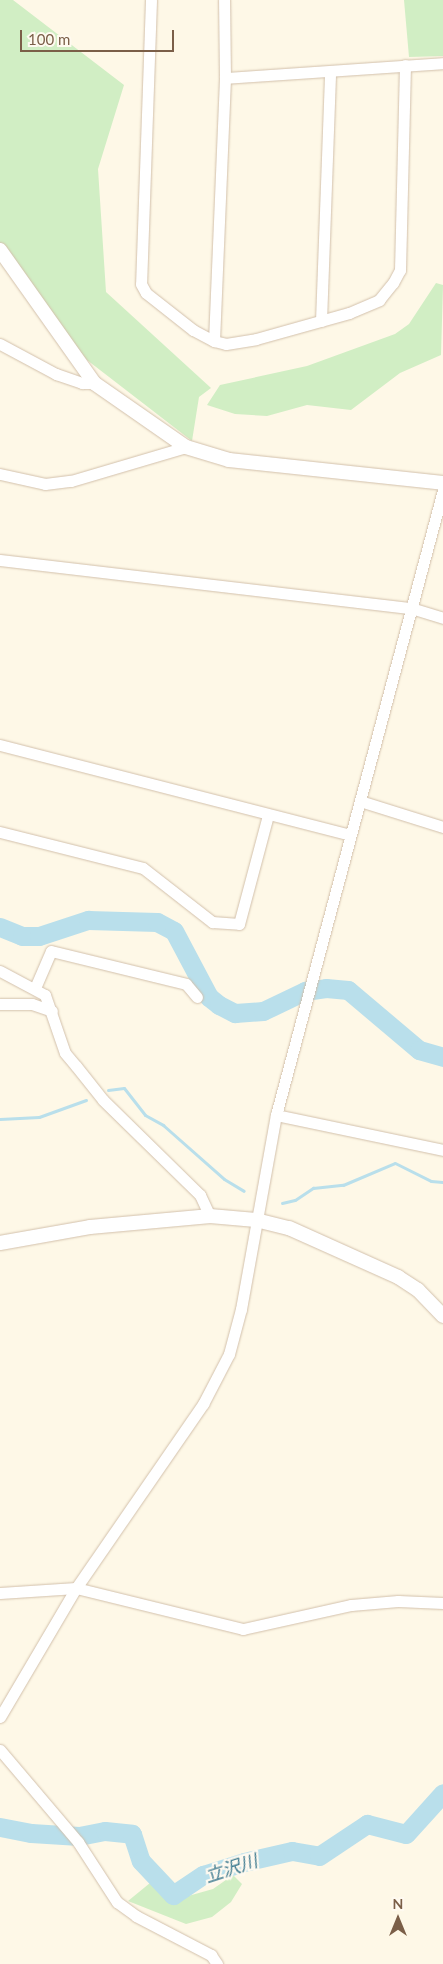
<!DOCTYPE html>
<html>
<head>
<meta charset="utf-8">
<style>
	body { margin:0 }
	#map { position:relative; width:443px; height:1964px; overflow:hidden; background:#fef8e7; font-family:Lato,"Noto Sans JP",sans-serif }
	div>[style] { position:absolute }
	.green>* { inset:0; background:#d1eec4 }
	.stream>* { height:3px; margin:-1.5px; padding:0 1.5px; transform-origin:1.5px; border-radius:1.5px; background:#b9dfeb }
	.river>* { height:19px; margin:-9.5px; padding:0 9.5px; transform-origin:9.5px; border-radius:9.5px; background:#b9dfeb }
	.roads { filter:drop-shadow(0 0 1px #d2c0ab) drop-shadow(0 0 1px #d2c0ab) }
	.minor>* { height:11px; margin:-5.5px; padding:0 5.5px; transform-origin:5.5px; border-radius:5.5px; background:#fff }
	.tertiary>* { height:14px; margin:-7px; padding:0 7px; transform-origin:7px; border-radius:7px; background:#fff }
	span { translate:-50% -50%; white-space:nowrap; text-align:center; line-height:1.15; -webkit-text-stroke:4.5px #fffaf0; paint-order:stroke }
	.water-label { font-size:18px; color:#3f7b90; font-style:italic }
	.north { position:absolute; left:373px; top:1894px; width:50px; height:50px; -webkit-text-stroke:4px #fffaf0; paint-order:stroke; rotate:0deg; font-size:14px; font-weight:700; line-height:20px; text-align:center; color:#7b5f48 }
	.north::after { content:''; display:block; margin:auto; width:18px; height:22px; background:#7b5f48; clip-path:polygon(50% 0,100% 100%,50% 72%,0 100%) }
	.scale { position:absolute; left:20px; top:30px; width:154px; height:22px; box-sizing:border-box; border:2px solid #7b5f48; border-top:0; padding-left:6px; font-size:15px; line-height:18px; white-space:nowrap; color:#7b5f48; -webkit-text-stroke:4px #fffaf0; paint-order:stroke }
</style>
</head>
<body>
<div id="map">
	<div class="green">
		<div style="clip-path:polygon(0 0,13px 0,124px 85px,98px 169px,106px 292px,211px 388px,199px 397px,192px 441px,87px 360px,0 257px)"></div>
		<div style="clip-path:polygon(404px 0,443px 0,443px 56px,409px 57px)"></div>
		<div style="clip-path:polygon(436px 283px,443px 285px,441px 355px,400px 373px,351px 410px,307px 405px,267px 416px,235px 414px,207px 405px,220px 385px,307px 366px,395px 334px,409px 324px)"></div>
		<div style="clip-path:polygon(233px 1875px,242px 1884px,231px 1902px,212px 1917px,186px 1924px,128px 1901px,150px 1883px,174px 1900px,213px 1889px)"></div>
	</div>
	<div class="stream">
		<div style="left:108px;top:1090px;width:16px;rotate:-7deg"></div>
		<div style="left:124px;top:1088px;width:34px;rotate:52deg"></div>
		<div style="left:145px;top:1115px;width:21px;rotate:29deg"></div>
		<div style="left:163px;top:1125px;width:81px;rotate:41.5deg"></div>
		<div style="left:224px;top:1179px;width:23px;rotate:31deg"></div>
		<div style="left:0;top:1119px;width:39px;rotate:-3deg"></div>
		<div style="left:39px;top:1117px;width:50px;rotate:-19.9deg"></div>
		<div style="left:282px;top:1203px;width:13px;rotate:-13deg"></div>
		<div style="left:295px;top:1200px;width:22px;rotate:-34deg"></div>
		<div style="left:313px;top:1188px;width:30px;rotate:-6deg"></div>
		<div style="left:343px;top:1185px;width:56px;rotate:-22.9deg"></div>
		<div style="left:395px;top:1163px;width:40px;rotate:26.6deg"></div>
		<div style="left:431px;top:1181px;width:12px;rotate:5deg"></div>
	</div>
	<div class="river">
		<div style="left:0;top:927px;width:24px;rotate:22deg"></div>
		<div style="left:22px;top:936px;width:17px"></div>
		<div style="left:39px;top:936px;width:52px;rotate:-18.1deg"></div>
		<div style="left:88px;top:920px;width:69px;rotate:1.7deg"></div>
		<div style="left:157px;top:922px;width:19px;rotate:28deg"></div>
		<div style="left:174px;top:931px;width:75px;rotate:62.1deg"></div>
		<div style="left:209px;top:997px;width:13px;rotate:39deg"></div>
		<div style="left:219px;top:1005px;width:18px;rotate:27deg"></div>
		<div style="left:235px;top:1013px;width:28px;rotate:-4deg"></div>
		<div style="left:263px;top:1011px;width:47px;rotate:-25.5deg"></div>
		<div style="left:305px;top:991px;width:21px;rotate:-8deg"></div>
		<div style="left:326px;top:988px;width:22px;rotate:5deg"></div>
		<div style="left:348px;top:990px;width:93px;rotate:40.2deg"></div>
		<div style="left:419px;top:1050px;width:25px;rotate:16deg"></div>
		<div style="left:0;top:1827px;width:32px;rotate:11deg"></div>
		<div style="left:31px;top:1833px;width:48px;rotate:3.6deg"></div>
		<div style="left:79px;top:1836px;width:26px;rotate:-11deg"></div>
		<div style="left:105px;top:1831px;width:27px;rotate:6deg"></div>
		<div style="left:132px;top:1834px;width:28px;rotate:72deg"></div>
		<div style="left:141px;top:1861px;width:47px;rotate:46.7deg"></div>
		<div style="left:173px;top:1895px;width:36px;rotate:-34deg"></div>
		<div style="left:203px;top:1875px;width:43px;rotate:-17.6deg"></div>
		<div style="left:244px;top:1862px;width:49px;rotate:-12.9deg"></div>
		<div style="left:292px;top:1851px;width:27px;rotate:10deg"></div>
		<div style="left:319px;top:1856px;width:58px;rotate:-33.7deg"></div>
		<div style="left:367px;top:1824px;width:40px;rotate:14.4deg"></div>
		<div style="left:406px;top:1834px;width:55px;rotate:-47.9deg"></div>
	</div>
	<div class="roads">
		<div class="minor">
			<div style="left:151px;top:0;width:284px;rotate:92deg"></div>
			<div style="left:141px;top:284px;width:10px;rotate:61deg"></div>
			<div style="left:146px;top:293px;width:60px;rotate:38.2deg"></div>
			<div style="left:193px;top:330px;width:24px;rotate:28deg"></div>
			<div style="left:214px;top:341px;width:12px;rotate:14deg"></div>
			<div style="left:226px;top:344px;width:30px;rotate:-9deg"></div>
			<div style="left:256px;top:339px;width:97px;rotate:-15.6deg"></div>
			<div style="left:349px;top:313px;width:33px;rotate:-23deg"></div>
			<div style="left:379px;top:300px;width:22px;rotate:-51deg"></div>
			<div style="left:393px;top:283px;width:15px;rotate:-62deg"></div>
			<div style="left:400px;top:270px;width:205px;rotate:-88.6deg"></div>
			<div style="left:225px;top:78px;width:219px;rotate:-3.9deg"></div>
			<div style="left:321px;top:321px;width:249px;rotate:-87.9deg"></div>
			<div style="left:214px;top:341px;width:263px;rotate:-87.6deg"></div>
			<div style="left:225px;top:78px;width:78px;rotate:-90.7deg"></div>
			<div style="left:0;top:344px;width:64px;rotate:28.2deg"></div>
			<div style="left:56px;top:374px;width:28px;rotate:19deg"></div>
			<div style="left:82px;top:383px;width:12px"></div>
			<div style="left:0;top:474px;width:46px;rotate:12.5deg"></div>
			<div style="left:45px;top:484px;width:26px;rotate:-7deg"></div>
			<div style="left:71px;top:481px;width:120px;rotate:-16.5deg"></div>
			<div style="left:0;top:560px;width:414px;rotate:6.7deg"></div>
			<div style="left:411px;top:608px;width:34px;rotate:17deg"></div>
			<div style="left:0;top:745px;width:361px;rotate:14.4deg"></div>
			<div style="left:360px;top:801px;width:87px;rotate:17.4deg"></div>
			<div style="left:0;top:832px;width:147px;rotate:14.1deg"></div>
			<div style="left:143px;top:868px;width:88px;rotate:38deg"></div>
			<div style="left:212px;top:922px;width:27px;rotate:4deg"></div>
			<div style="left:239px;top:924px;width:113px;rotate:-75.1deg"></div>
			<div style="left:0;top:971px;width:51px;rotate:28.1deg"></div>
			<div style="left:45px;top:995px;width:61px;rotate:71deg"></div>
			<div style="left:65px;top:1053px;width:17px;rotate:50deg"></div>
			<div style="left:76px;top:1066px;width:43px;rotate:51.5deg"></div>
			<div style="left:103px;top:1100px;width:136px;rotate:44.4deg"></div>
			<div style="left:200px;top:1195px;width:23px;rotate:65deg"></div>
			<div style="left:35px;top:988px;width:40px;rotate:-66.6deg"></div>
			<div style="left:51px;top:951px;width:139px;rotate:13.7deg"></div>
			<div style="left:186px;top:984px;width:17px;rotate:50deg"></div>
			<div style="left:0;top:1004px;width:32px"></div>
			<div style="left:32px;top:1004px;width:21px;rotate:19deg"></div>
			<div style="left:276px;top:1115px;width:171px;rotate:11.8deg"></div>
			<div style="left:0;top:1593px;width:76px;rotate:-3.8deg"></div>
			<div style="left:76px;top:1588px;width:172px;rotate:13.8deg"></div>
			<div style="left:243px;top:1629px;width:111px;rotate:-12.5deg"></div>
			<div style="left:351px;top:1605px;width:47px;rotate:-4.9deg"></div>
			<div style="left:398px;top:1601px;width:45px;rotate:2.5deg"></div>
			<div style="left:0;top:1717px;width:150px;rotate:-59.5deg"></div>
			<div style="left:76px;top:1588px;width:224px;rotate:-55.4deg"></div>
			<div style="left:203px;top:1404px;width:56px;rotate:-62.5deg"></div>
			<div style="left:229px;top:1354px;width:47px;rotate:-75.1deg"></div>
			<div style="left:241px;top:1309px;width:197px;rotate:-79.8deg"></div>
			<div style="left:276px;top:1115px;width:647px;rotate:-75.04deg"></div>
			<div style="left:0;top:1750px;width:121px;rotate:49.7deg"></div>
			<div style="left:78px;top:1842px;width:72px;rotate:57deg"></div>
			<div style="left:117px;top:1902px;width:24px;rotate:36deg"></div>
			<div style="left:136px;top:1916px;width:85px;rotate:27.5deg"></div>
			<div style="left:211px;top:1955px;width:11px;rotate:56deg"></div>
		</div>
		<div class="tertiary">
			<div style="left:0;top:250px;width:163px;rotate:54.7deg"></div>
			<div style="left:94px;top:383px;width:112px;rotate:34.8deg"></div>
			<div style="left:186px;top:447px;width:45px;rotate:16.8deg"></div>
			<div style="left:229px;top:460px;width:215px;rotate:6.1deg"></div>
			<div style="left:0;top:1243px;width:91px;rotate:-10.1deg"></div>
			<div style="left:90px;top:1227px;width:121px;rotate:-5.2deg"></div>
			<div style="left:210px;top:1216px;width:46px;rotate:5deg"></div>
			<div style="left:256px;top:1220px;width:34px;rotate:14deg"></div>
			<div style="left:289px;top:1228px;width:120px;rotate:24.2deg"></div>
			<div style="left:398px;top:1277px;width:24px;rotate:33deg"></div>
			<div style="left:418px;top:1290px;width:36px;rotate:46deg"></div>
		</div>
	</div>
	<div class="water-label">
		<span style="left:231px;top:1868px;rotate:-18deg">立沢川</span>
	</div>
	<div class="north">N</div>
	<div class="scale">100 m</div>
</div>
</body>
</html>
